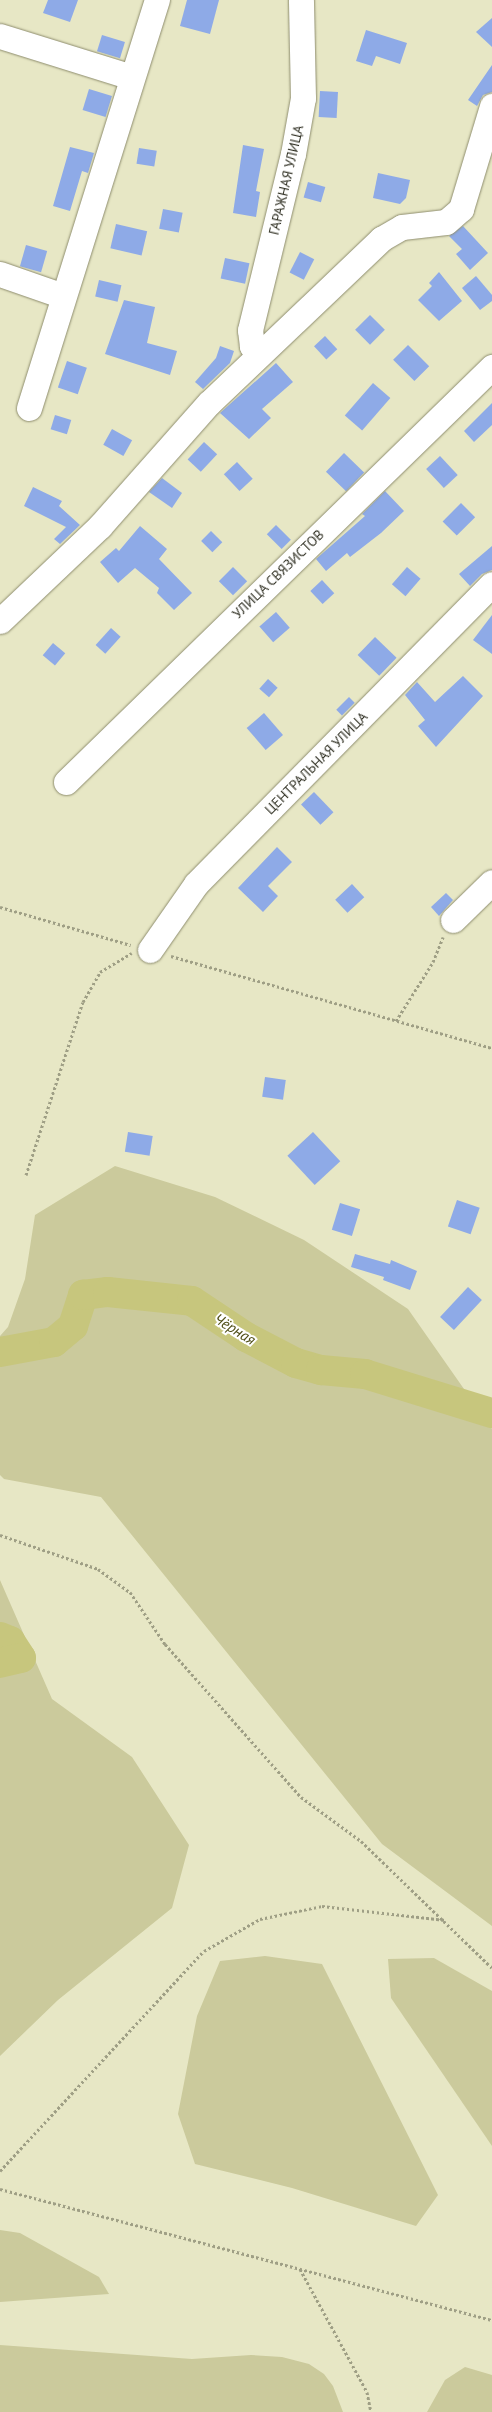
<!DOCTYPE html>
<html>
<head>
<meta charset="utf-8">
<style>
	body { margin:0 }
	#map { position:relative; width:492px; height:2412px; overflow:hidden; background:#e7e7c5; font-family:"PT Sans",sans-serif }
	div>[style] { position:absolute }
	.green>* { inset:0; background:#cbca9c }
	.river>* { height:30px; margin:-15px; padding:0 15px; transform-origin:15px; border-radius:15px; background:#c7c67d }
	.building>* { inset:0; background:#8eaae7; transform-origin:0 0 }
	.path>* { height:3px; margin-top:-1.5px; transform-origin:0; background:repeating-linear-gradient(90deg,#9f9f85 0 2.5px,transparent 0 5px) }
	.roads { filter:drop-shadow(0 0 1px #8e8d6e) drop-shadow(0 0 1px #8e8d6e) }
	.minor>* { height:25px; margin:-12.5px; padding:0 12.5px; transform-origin:12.5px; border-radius:12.5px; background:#fff }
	span { translate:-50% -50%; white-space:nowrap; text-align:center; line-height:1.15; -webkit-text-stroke:4px #fff; paint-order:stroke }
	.street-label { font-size:14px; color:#2e2e21 }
	.water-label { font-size:15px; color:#4f4e17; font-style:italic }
</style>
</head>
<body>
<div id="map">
	<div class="green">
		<div style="clip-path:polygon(115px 1166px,215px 1197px,304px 1240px,408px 1309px,492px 1429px,492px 1926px,382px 1844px,101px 1497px,4px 1479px,0 1475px,0 1336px,8px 1327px,25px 1279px,35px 1215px)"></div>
		<div style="clip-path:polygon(0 1580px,52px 1699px,132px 1757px,189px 1845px,172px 1908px,58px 2000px,0 2056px)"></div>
		<div style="clip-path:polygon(265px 1956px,322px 1964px,438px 2195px,416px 2226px,292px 2188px,195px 2164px,178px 2114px,197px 2016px,220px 1961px)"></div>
		<div style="clip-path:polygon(434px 1958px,492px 1991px,492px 2146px,391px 1998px,388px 1959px)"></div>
		<div style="clip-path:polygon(0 2230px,20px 2233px,99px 2277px,109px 2294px,0 2302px)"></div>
		<div style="clip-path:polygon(0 2345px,192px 2359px,251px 2355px,282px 2357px,309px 2364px,324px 2374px,333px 2386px,343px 2412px,0 2412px)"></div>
		<div style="clip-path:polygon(465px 2367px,492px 2375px,492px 2412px,427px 2412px,445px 2380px)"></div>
	</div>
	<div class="river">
		<div style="left:0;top:1352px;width:55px;rotate:-10.5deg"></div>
		<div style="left:54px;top:1342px;width:25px;rotate:-40deg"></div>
		<div style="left:73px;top:1326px;width:33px;rotate:-72deg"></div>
		<div style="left:83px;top:1295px;width:25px;rotate:-7deg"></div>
		<div style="left:108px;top:1292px;width:84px;rotate:6.1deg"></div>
		<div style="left:192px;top:1301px;width:65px;rotate:33.7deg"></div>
		<div style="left:246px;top:1337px;width:56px;rotate:27.5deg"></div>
		<div style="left:296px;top:1363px;width:26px;rotate:16deg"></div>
		<div style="left:321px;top:1370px;width:44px;rotate:5.2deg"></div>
		<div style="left:365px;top:1374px;width:133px;rotate:17.1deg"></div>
		<div style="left:0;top:1637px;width:11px;rotate:22deg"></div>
		<div style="left:10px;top:1641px;width:20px;rotate:57deg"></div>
		<div style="left:21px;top:1658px;width:22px;rotate:167deg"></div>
	</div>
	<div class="building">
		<div style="clip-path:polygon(48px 0,78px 0,70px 22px,43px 13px)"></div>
		<div style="clip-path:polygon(187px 0,219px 0,210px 34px,180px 26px)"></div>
		<div style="clip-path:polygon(492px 18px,492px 47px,476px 32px)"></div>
		<div style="clip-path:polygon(366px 30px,407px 43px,400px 64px,376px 56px,372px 66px,356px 61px)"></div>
		<div style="left:102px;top:35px;width:24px;height:17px;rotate:17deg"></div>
		<div style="clip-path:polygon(492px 65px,492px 92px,483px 95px,477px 106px,468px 100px)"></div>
		<div style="left:89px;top:89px;width:24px;height:22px;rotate:17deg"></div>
		<div style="left:320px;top:91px;width:18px;height:26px;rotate:3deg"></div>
		<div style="clip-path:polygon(243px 145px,264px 149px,256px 191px,260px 192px,256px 217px,233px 213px)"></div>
		<div style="clip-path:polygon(70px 147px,94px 153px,88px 173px,82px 171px,70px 211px,53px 206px)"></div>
		<div style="left:139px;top:148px;width:18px;height:16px;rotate:9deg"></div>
		<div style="clip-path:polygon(378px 173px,410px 180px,406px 198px,400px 204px,373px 198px)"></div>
		<div style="left:308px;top:182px;width:18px;height:16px;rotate:16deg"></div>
		<div style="left:163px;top:209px;width:20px;height:20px;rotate:11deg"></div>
		<div style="left:116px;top:224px;width:32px;height:25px;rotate:13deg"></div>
		<div style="clip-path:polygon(463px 226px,488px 253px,470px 270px,456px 254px,462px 249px,449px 236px)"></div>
		<div style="left:26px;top:245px;width:22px;height:22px;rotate:16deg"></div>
		<div style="left:300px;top:252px;width:16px;height:23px;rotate:27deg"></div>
		<div style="left:225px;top:258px;width:25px;height:21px;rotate:12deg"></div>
		<div style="clip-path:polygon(439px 272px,462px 301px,439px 321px,418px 300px,432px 286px,429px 283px)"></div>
		<div style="clip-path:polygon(476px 276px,492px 295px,492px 301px,480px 310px,462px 288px)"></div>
		<div style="left:99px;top:280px;width:23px;height:17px;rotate:13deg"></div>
		<div style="clip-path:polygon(124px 300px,155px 307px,147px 343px,177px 351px,170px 375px,105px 354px)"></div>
		<div style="left:370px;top:315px;width:21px;height:21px;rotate:45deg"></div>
		<div style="left:325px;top:336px;width:18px;height:15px;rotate:47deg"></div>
		<div style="left:408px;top:345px;width:30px;height:21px;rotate:45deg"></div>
		<div style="clip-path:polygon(220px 346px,234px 351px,230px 363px,203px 389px,195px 382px,216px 358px)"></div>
		<div style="left:67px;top:361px;width:21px;height:28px;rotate:19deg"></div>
		<div style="clip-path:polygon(276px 363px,293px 382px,262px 409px,271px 418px,249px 439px,220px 413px)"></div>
		<div style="left:373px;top:383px;width:23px;height:43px;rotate:41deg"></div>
		<div style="clip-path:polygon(492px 403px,492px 425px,474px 442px,464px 431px)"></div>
		<div style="left:55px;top:415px;width:17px;height:15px;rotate:17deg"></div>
		<div style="left:112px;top:429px;width:23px;height:18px;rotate:29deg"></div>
		<div style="left:204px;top:442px;width:18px;height:24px;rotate:43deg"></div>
		<div style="left:344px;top:453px;width:28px;height:26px;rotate:44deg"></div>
		<div style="left:440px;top:456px;width:26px;height:19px;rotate:47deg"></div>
		<div style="left:237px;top:462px;width:23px;height:18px;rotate:47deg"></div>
		<div style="clip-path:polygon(162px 478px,182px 493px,172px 508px,149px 492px)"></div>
		<div style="clip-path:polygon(33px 487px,62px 501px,59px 506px,80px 525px,60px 544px,54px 539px,66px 527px,24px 506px)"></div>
		<div style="clip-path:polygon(385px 491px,404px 511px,381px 533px,350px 557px,347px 553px,326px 571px,316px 559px,365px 516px,362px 514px)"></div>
		<div style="left:461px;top:503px;width:20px;height:26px;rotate:45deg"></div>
		<div style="left:276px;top:525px;width:21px;height:13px;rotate:45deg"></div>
		<div style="clip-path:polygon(140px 526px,167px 549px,159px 559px,192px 593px,174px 610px,157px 593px,159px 588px,135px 568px,118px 583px,100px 562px,116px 548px,119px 551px)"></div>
		<div style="left:211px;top:531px;width:16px;height:14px;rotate:45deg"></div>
		<div style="clip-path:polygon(492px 546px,492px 570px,482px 574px,470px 586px,459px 574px)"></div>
		<div style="left:233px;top:567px;width:20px;height:20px;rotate:45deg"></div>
		<div style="left:407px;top:567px;width:18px;height:23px;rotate:41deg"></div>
		<div style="left:322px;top:580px;width:18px;height:16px;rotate:47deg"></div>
		<div style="left:276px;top:612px;width:21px;height:22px;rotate:49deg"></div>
		<div style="clip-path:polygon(492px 615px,492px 654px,473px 640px)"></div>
		<div style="left:111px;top:628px;width:13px;height:23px;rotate:42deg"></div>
		<div style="left:375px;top:637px;width:30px;height:25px;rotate:44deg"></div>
		<div style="left:53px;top:643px;width:16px;height:16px;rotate:40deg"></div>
		<div style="clip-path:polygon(463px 676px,483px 696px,436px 747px,418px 726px,425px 720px,405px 695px,417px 682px,435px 702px)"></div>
		<div style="left:268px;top:679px;width:13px;height:13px;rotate:42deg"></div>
		<div style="left:349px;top:697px;width:8px;height:18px;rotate:45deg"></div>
		<div style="left:264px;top:713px;width:29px;height:23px;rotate:49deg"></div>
		<div style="left:314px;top:792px;width:28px;height:18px;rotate:46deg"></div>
		<div style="clip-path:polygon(277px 847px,292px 862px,268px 886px,278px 896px,263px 912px,238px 888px)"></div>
		<div style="left:352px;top:884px;width:18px;height:23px;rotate:47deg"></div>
		<div style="clip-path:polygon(446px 893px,453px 900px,439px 916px,431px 907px)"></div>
		<div style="left:265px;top:1077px;width:21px;height:20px;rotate:8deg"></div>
		<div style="left:128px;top:1132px;width:25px;height:20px;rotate:9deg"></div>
		<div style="left:313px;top:1132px;width:40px;height:35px;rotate:47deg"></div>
		<div style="left:457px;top:1200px;width:24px;height:28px;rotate:19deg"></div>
		<div style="left:340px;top:1203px;width:21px;height:28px;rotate:17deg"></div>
		<div style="clip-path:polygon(355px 1254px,390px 1264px,391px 1260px,417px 1271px,410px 1290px,383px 1280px,384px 1277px,351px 1267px)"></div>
		<div style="left:468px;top:1287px;width:19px;height:41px;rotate:43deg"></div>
	</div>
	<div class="path">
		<div style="left:0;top:907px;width:136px;rotate:16.2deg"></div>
		<div style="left:171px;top:956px;width:334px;rotate:16deg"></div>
		<div style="left:396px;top:1021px;width:70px;rotate:-57.9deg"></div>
		<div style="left:433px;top:962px;width:27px;rotate:-68deg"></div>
		<div style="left:26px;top:1175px;width:182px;rotate:-71.8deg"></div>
		<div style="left:83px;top:1002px;width:34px;rotate:-60deg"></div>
		<div style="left:100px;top:972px;width:37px;rotate:-31deg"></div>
		<div style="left:0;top:1535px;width:104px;rotate:19.1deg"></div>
		<div style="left:98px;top:1569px;width:39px;rotate:36deg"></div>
		<div style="left:130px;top:1592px;width:63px;rotate:56.1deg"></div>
		<div style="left:165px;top:1644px;width:205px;rotate:48.4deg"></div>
		<div style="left:301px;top:1797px;width:74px;rotate:36.3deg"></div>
		<div style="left:361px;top:1841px;width:182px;rotate:44.1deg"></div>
		<div style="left:0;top:2171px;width:300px;rotate:-47.2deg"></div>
		<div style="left:204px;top:1951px;width:64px;rotate:-29.7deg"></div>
		<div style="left:260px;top:1919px;width:63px;rotate:-11.8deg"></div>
		<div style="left:322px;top:1906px;width:124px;rotate:6.5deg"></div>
		<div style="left:0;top:2189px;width:509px;rotate:14.91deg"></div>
		<div style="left:300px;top:2269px;width:140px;rotate:61.4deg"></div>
		<div style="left:367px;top:2392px;width:20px;rotate:79deg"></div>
	</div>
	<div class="roads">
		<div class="minor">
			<div style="left:0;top:36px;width:138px;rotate:17.3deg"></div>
			<div style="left:0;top:274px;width:67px;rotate:19.2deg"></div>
			<div style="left:258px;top:355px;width:11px;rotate:-124deg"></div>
			<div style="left:252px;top:346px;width:16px;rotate:-97deg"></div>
			<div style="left:250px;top:330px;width:181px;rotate:-76.3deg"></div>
			<div style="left:293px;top:154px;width:57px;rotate:-79.9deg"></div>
			<div style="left:303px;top:98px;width:98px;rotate:-91.2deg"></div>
			<div style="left:29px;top:408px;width:428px;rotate:-72.6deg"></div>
			<div style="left:0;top:621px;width:138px;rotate:-43.5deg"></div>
			<div style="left:100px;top:526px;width:164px;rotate:-48.5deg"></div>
			<div style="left:209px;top:403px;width:238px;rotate:-43.6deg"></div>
			<div style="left:381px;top:239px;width:24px;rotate:-30deg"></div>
			<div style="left:402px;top:227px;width:44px;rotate:-6.5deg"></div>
			<div style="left:446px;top:222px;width:20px;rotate:-41deg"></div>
			<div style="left:461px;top:209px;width:108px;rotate:-73.2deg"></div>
			<div style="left:66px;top:782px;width:595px;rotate:-44.25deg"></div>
			<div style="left:453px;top:920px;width:54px;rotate:-44.3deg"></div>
			<div style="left:150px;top:950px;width:80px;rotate:-55.1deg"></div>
			<div style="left:196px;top:884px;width:421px;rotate:-45.4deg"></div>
		</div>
	</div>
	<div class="street-label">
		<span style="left:286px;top:180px;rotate:-77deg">ГАРАЖНАЯ УЛИЦА</span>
		<span style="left:278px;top:574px;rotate:-44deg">УЛИЦА СВЯЗИСТОВ</span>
		<span style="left:316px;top:763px;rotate:-45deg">ЦЕНТРАЛЬНАЯ УЛИЦА</span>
	</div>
	<div class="water-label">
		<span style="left:235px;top:1329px;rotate:32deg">Чёрная</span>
	</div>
</div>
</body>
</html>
